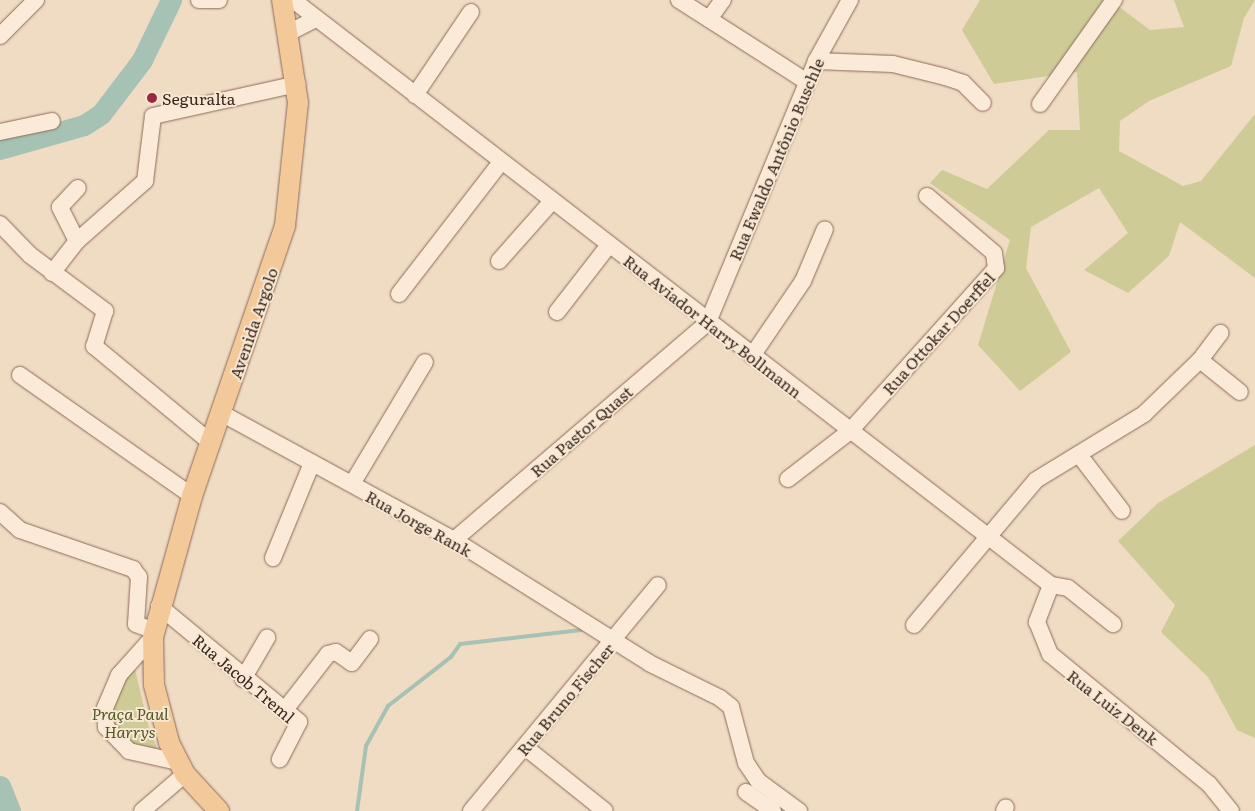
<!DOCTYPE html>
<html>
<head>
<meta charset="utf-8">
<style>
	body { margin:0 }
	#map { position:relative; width:1255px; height:811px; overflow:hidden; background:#f0dbc3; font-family:Literata,serif }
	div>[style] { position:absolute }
	.green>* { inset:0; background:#cecb97 }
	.stream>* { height:4px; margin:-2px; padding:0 2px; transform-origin:2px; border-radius:2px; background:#a6c2b5 }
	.river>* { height:21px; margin:-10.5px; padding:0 10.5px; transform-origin:10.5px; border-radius:10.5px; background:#a6c2b5 }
	.roads { filter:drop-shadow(0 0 1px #8b6b59) drop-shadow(0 0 1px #8b6b59) }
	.minor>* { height:16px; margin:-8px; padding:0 8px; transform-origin:8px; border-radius:8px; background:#faead7 }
	.major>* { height:20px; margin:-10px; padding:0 10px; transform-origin:10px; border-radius:10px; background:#f4c99a }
	.dots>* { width:14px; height:14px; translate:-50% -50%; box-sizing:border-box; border:2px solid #f7e7d3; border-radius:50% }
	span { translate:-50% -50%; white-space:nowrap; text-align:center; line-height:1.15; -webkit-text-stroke:4px #f7e7d3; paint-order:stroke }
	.poi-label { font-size:16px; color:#3a271e }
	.left { translate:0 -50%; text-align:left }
	.street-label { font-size:16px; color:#3a271e }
	.park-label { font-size:16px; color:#535724; font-style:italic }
</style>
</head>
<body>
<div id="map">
	<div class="green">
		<div style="clip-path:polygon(980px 0,1110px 0,1150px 30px,1184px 27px,1174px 0,1255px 0,1244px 18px,1231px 66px,1149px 101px,1120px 121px,1119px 151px,1183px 186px,1201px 181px,1255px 114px,1255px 278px,1180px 222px,1169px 256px,1128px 293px,1084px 270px,1128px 233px,1099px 188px,1031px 227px,1026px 268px,1071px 352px,1020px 391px,978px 345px,1010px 240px,930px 183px,942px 170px,987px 189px,1049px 130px,1080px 130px,1077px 72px,994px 84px,962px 30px)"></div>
		<div style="clip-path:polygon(1255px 445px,1255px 738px,1237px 730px,1208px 677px,1161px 632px,1175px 605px,1118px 541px,1158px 503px)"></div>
		<div style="clip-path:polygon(133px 661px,149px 728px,159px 753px,123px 743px,111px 718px,114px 697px)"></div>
	</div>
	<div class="stream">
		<div style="left:357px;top:811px;width:66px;rotate:-82.1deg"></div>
		<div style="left:366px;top:746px;width:46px;rotate:-61.2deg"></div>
		<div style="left:388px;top:706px;width:80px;rotate:-37.9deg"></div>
		<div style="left:451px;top:657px;width:16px;rotate:-55deg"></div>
		<div style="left:460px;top:644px;width:122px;rotate:-6.6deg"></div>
	</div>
	<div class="river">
		<div style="left:0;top:149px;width:87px;rotate:-15.9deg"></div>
		<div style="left:84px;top:125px;width:20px;rotate:-33deg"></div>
		<div style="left:101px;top:114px;width:68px;rotate:-52.8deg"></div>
		<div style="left:142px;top:60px;width:67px;rotate:-64.2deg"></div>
		<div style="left:0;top:786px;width:27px;rotate:68deg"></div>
	</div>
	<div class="roads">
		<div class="minor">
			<div style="left:199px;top:0;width:20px"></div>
			<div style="left:293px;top:0;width:957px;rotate:37.66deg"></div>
			<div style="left:1051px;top:585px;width:17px;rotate:10deg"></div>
			<div style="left:1068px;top:588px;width:58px;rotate:38.7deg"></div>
			<div style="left:679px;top:0;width:152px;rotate:32.6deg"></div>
			<div style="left:709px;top:19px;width:24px;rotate:-54deg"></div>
			<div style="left:290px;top:32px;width:29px;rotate:-27deg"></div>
			<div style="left:0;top:36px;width:51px;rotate:-45deg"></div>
			<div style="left:816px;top:61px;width:77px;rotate:2.2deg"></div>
			<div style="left:893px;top:64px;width:54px;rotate:14deg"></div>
			<div style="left:945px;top:77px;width:19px;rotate:18deg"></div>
			<div style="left:963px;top:83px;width:28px;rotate:45deg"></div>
			<div style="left:415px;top:95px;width:100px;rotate:-56deg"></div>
			<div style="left:1040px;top:104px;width:128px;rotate:-54.6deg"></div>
			<div style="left:0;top:132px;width:53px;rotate:-11.9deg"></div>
			<div style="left:0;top:224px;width:43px;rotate:45.9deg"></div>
			<div style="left:30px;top:255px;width:94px;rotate:36.7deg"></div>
			<div style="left:105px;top:311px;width:37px;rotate:107deg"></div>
			<div style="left:94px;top:346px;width:151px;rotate:39.6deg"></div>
			<div style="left:77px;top:241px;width:38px;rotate:-117deg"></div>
			<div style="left:60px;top:207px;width:26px;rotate:-47deg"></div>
			<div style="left:499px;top:261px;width:80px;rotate:-48.5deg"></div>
			<div style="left:52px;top:273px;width:41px;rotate:-52deg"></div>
			<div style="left:77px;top:241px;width:91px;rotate:-41.4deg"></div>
			<div style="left:145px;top:181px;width:65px;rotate:-83deg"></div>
			<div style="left:153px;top:116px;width:148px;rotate:-12.5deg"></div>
			<div style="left:399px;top:294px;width:167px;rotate:-52.3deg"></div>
			<div style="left:557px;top:312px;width:85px;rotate:-52.2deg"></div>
			<div style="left:752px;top:356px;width:91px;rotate:-55.8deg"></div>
			<div style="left:803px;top:281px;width:56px;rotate:-67.1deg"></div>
			<div style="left:1200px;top:360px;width:51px;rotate:38.7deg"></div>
			<div style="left:20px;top:375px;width:210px;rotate:35.1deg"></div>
			<div style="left:221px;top:413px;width:265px;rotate:28.6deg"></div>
			<div style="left:454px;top:540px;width:231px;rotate:32.2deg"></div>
			<div style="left:649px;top:663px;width:79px;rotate:26.2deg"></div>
			<div style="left:720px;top:698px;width:14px;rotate:39deg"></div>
			<div style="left:731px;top:707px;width:58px;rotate:75deg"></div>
			<div style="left:746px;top:763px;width:22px;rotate:56deg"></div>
			<div style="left:758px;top:781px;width:51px;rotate:36.2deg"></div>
			<div style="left:1080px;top:456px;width:69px;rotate:52.6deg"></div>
			<div style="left:788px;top:479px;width:78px;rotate:-37.7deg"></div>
			<div style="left:850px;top:431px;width:219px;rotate:-48.1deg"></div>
			<div style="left:996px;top:268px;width:15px;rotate:-98deg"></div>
			<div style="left:994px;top:253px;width:88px;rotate:-139.6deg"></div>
			<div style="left:352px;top:484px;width:142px;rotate:-59.1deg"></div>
			<div style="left:0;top:512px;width:27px;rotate:42deg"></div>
			<div style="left:20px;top:530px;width:120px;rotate:19deg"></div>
			<div style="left:133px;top:569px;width:10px;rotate:53deg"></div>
			<div style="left:139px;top:577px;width:47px;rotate:93.7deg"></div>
			<div style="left:136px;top:624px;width:19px;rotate:21deg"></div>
			<div style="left:454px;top:540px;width:335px;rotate:-40.6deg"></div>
			<div style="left:708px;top:322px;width:282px;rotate:-67.5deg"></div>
			<div style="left:816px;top:61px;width:70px;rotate:-60.9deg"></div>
			<div style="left:273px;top:558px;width:103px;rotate:-67.7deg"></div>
			<div style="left:1051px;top:585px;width:40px;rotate:111deg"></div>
			<div style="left:1037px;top:622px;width:35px;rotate:68deg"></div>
			<div style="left:1050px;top:654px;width:205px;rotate:39.3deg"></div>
			<div style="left:1209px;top:784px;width:35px;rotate:51deg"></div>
			<div style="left:159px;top:606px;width:182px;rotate:39.6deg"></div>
			<div style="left:299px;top:722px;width:42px;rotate:117.2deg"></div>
			<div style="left:914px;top:625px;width:189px;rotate:-49.9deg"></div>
			<div style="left:1036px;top:480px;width:127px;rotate:-31.4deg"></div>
			<div style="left:1144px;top:414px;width:78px;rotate:-44deg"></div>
			<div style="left:1200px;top:360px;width:34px;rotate:-53deg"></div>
			<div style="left:153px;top:637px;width:51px;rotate:131.8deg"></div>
			<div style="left:119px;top:675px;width:36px;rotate:113deg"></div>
			<div style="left:105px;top:708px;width:19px;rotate:87deg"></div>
			<div style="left:106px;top:727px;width:33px;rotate:46deg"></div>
			<div style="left:129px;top:751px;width:50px;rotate:12.7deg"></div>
			<div style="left:243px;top:679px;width:48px;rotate:-59.7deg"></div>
			<div style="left:284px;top:711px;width:72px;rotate:-52.3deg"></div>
			<div style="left:328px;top:654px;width:8px;rotate:-14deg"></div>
			<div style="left:336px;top:652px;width:19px;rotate:35deg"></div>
			<div style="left:352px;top:663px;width:30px;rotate:-53deg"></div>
			<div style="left:525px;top:747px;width:102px;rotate:38.7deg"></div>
			<div style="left:746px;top:792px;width:33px;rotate:35deg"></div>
			<div style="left:142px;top:811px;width:57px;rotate:-40.7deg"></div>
			<div style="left:471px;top:811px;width:293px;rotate:-50.4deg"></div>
			<div style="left:1004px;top:811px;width:4px;rotate:-63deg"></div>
		</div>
		<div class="major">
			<div style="left:219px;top:811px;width:50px;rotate:-132.6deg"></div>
			<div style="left:185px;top:774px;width:36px;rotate:-117deg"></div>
			<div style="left:169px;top:742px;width:59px;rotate:-104.7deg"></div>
			<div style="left:154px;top:685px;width:48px;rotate:-91.2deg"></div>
			<div style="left:153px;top:637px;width:146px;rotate:-74.5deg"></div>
			<div style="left:192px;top:496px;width:286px;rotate:-71deg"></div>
			<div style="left:285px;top:226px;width:124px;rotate:-84deg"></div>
			<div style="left:298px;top:103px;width:104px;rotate:-98.8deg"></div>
		</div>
	</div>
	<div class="dots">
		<div style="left:152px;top:98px;background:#9c273c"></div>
	</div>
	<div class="poi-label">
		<span class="left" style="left:162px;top:98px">Seguralta</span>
	</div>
	<div class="street-label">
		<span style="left:776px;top:159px;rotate:-67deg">Rua Ewaldo Antônio Buschle</span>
		<span style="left:253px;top:323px;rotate:-71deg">Avenida Argolo</span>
		<span style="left:713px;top:326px;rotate:38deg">Rua Aviador Harry Bollmann</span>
		<span style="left:938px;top:333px;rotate:-48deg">Rua Ottokar Doerffel</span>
		<span style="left:581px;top:431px;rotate:-41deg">Rua Pastor Quast</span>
		<span style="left:419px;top:523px;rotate:29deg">Rua Jorge Rank</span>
		<span style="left:244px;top:678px;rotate:40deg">Rua Jacob Treml</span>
		<span style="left:565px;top:699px;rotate:-50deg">Rua Bruno Fischer</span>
		<span style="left:1113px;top:707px;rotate:38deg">Rua Luiz Denk</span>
	</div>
	<div class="park-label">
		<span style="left:130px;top:722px">Praça Paul<br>Harrys</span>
	</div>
</div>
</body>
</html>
